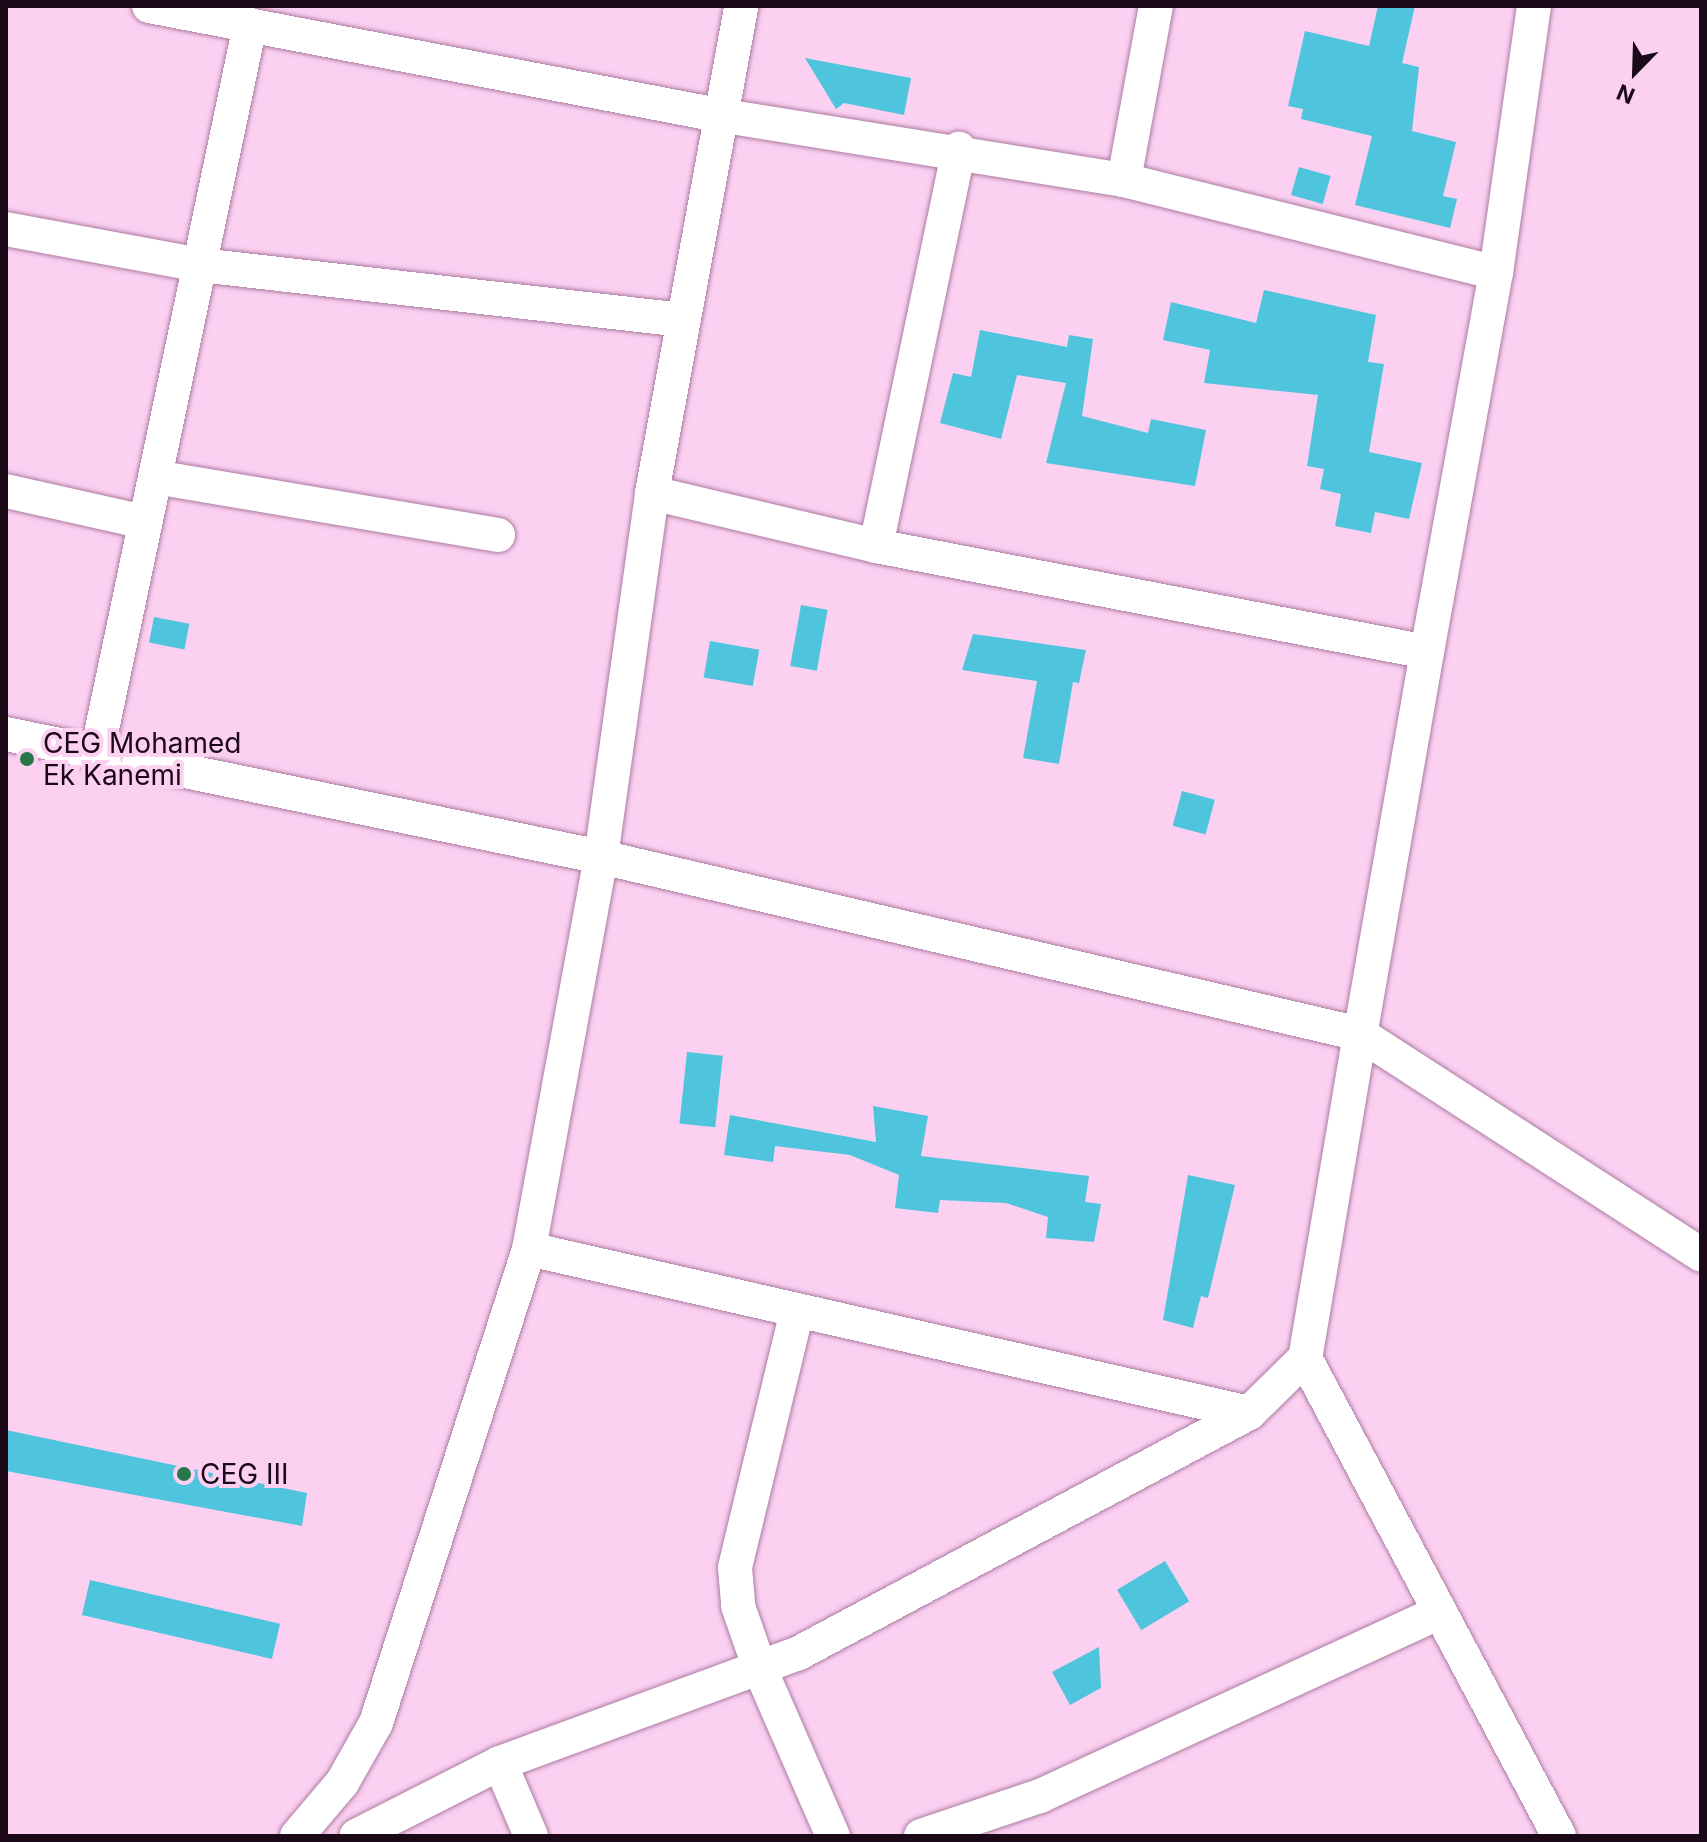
<!DOCTYPE html>
<html>
<head>
<meta charset="utf-8">
<style>
	body { margin:0 }
	#map { position:relative; width:1707px; height:1842px; overflow:hidden; background:#fbd0f1; font-family:Inter,sans-serif }
	div>[style] { position:absolute }
	.building>* { inset:0; background:#4fc4dd; transform-origin:0 0 }
	.roads { filter:drop-shadow(0 0 2px #ac7ba2) drop-shadow(0 0 2px #ac7ba2) }
	.street>* { height:34px; margin:-17px; padding:0 17px; transform-origin:17px; border-radius:17px; background:#fff }
	.dots>* { width:22px; height:22px; translate:-50% -50%; box-sizing:border-box; border:4px solid #fbd0f1; border-radius:50% }
	span { translate:-50% -50%; white-space:nowrap; text-align:center; line-height:1.15; -webkit-text-stroke:8px #fbd0f1; paint-order:stroke }
	.poi-label { font-size:28px; color:#1b0918 }
	.left { translate:0 -50%; text-align:left }
	.frame { position:absolute; inset:0; border:8px solid #1b0918; pointer-events:none }
	.north { position:absolute; left:1595px; top:32px; width:80px; height:80px; -webkit-text-stroke:6px #fbd0f1; paint-order:stroke; rotate:203deg; font-size:22px; font-weight:700; line-height:32px; text-align:center; color:#1b0918 }
	.north::after { content:''; display:block; margin:auto; width:28px; height:36px; background:#1b0918; clip-path:polygon(50% 0,100% 100%,50% 72%,0 100%) }
</style>
</head>
<body>
<div id="map">
	<div class="building">
		<div style="clip-path:polygon(1378px 6px,1415px 6px,1402px 63px,1419px 67px,1412px 131px,1456px 142px,1443px 196px,1457px 199px,1450px 228px,1355px 205px,1372px 136px,1301px 119px,1303px 109px,1288px 106px,1305px 31px,1369px 46px)"></div>
		<div style="clip-path:polygon(805px 58px,911px 78px,904px 115px,844px 103px,836px 109px)"></div>
		<div style="left:1299px;top:167px;width:33px;height:29px;rotate:16deg"></div>
		<div style="clip-path:polygon(1264px 290px,1376px 315px,1368px 362px,1384px 364px,1369px 452px,1422px 463px,1409px 519px,1375px 512px,1371px 533px,1335px 526px,1341px 494px,1320px 489px,1324px 469px,1307px 466px,1318px 395px,1204px 383px,1210px 350px,1163px 340px,1171px 302px,1256px 323px)"></div>
		<div style="clip-path:polygon(980px 330px,1067px 347px,1069px 335px,1093px 339px,1082px 416px,1148px 433px,1151px 419px,1206px 430px,1195px 486px,1046px 463px,1066px 383px,1017px 375px,1001px 439px,940px 423px,953px 373px,971px 377px)"></div>
		<div style="left:801px;top:605px;width:27px;height:62px;rotate:10deg"></div>
		<div style="left:154px;top:617px;width:36px;height:26px;rotate:11deg"></div>
		<div style="clip-path:polygon(973px 634px,1086px 650px,1079px 683px,1073px 682px,1059px 764px,1023px 758px,1037px 681px,962px 670px)"></div>
		<div style="left:710px;top:641px;width:50px;height:37px;rotate:10deg"></div>
		<div style="left:1182px;top:791px;width:34px;height:36px;rotate:15deg"></div>
		<div style="left:687px;top:1052px;width:36px;height:72px;rotate:6deg"></div>
		<div style="clip-path:polygon(873px 1106px,928px 1116px,921px 1156px,1089px 1176px,1085px 1202px,1101px 1204px,1094px 1242px,1046px 1238px,1048px 1217px,1006px 1203px,940px 1200px,938px 1213px,895px 1208px,899px 1175px,850px 1155px,775px 1146px,773px 1162px,724px 1155px,730px 1115px,876px 1142px)"></div>
		<div style="clip-path:polygon(1188px 1175px,1235px 1185px,1208px 1298px,1201px 1296px,1193px 1328px,1163px 1320px)"></div>
		<div style="clip-path:polygon(6px 1430px,307px 1493px,302px 1526px,6px 1471px)"></div>
		<div style="left:1165px;top:1561px;width:47px;height:56px;rotate:59deg"></div>
		<div style="left:90px;top:1580px;width:195px;height:36px;rotate:13deg"></div>
		<div style="clip-path:polygon(1099px 1647px,1101px 1688px,1070px 1705px,1052px 1672px)"></div>
	</div>
	<div class="roads">
		<div class="street">
			<div style="left:149px;top:6px;width:579px;rotate:10.84deg"></div>
			<div style="left:718px;top:115px;width:411px;rotate:9.1deg"></div>
			<div style="left:1124px;top:180px;width:383px;rotate:14deg"></div>
			<div style="left:1124px;top:180px;width:177px;rotate:-79.6deg"></div>
			<div style="left:6px;top:229px;width:197px;rotate:10.5deg"></div>
			<div style="left:200px;top:265px;width:485px;rotate:6.5deg"></div>
			<div style="left:155px;top:477px;width:348px;rotate:9.6deg"></div>
			<div style="left:6px;top:491px;width:142px;rotate:12.6deg"></div>
			<div style="left:652px;top:493px;width:230px;rotate:13.3deg"></div>
			<div style="left:876px;top:546px;width:561px;rotate:10.89deg"></div>
			<div style="left:1427px;top:652px;width:385px;rotate:-79.7deg"></div>
			<div style="left:1496px;top:273px;width:270px;rotate:-81.9deg"></div>
			<div style="left:876px;top:546px;width:406px;rotate:-78.2deg"></div>
			<div style="left:1427px;top:652px;width:388px;rotate:99.9deg"></div>
			<div style="left:1360px;top:1034px;width:406px;rotate:32.9deg"></div>
			<div style="left:6px;top:734px;width:608px;rotate:11.68deg"></div>
			<div style="left:601px;top:857px;width:779px;rotate:13.13deg"></div>
			<div style="left:1360px;top:1034px;width:329px;rotate:99.6deg"></div>
			<div style="left:1305px;top:1358px;width:78px;rotate:135.5deg"></div>
			<div style="left:1249px;top:1413px;width:510px;rotate:151.93deg"></div>
			<div style="left:799px;top:1653px;width:319px;rotate:159.8deg"></div>
			<div style="left:500px;top:1763px;width:161px;rotate:153.1deg"></div>
			<div style="left:97px;top:753px;width:744px;rotate:-78.13deg"></div>
			<div style="left:529px;top:1249px;width:738px;rotate:12.83deg"></div>
			<div style="left:797px;top:1311px;width:264px;rotate:103.6deg"></div>
			<div style="left:735px;top:1568px;width:38px;rotate:85deg"></div>
			<div style="left:738px;top:1606px;width:67px;rotate:70.8deg"></div>
			<div style="left:760px;top:1669px;width:182px;rotate:66.4deg"></div>
			<div style="left:1305px;top:1358px;width:541px;rotate:62.01deg"></div>
			<div style="left:500px;top:1763px;width:79px;rotate:67deg"></div>
			<div style="left:297px;top:1836px;width:70px;rotate:-49.7deg"></div>
			<div style="left:342px;top:1783px;width:69px;rotate:-60.5deg"></div>
			<div style="left:376px;top:1723px;width:498px;rotate:-72.1deg"></div>
			<div style="left:529px;top:1249px;width:399px;rotate:-79.6deg"></div>
			<div style="left:601px;top:857px;width:368px;rotate:-82deg"></div>
			<div style="left:652px;top:493px;width:495px;rotate:-79.6deg"></div>
			<div style="left:921px;top:1836px;width:126px;rotate:-18.6deg"></div>
			<div style="left:1040px;top:1796px;width:437px;rotate:-24.7deg"></div>
		</div>
	</div>
	<div class="dots">
		<div style="left:27px;top:759px;background:#277849"></div>
		<div style="left:184px;top:1474px;background:#277849"></div>
	</div>
	<div class="poi-label">
		<span class="left" style="left:43px;top:759px">CEG Mohamed<br>Ek Kanemi</span>
		<span class="left" style="left:200px;top:1474px">CEG III</span>
	</div>
	<div class="frame"></div>
	<div class="north">N</div>
</div>
</body>
</html>
